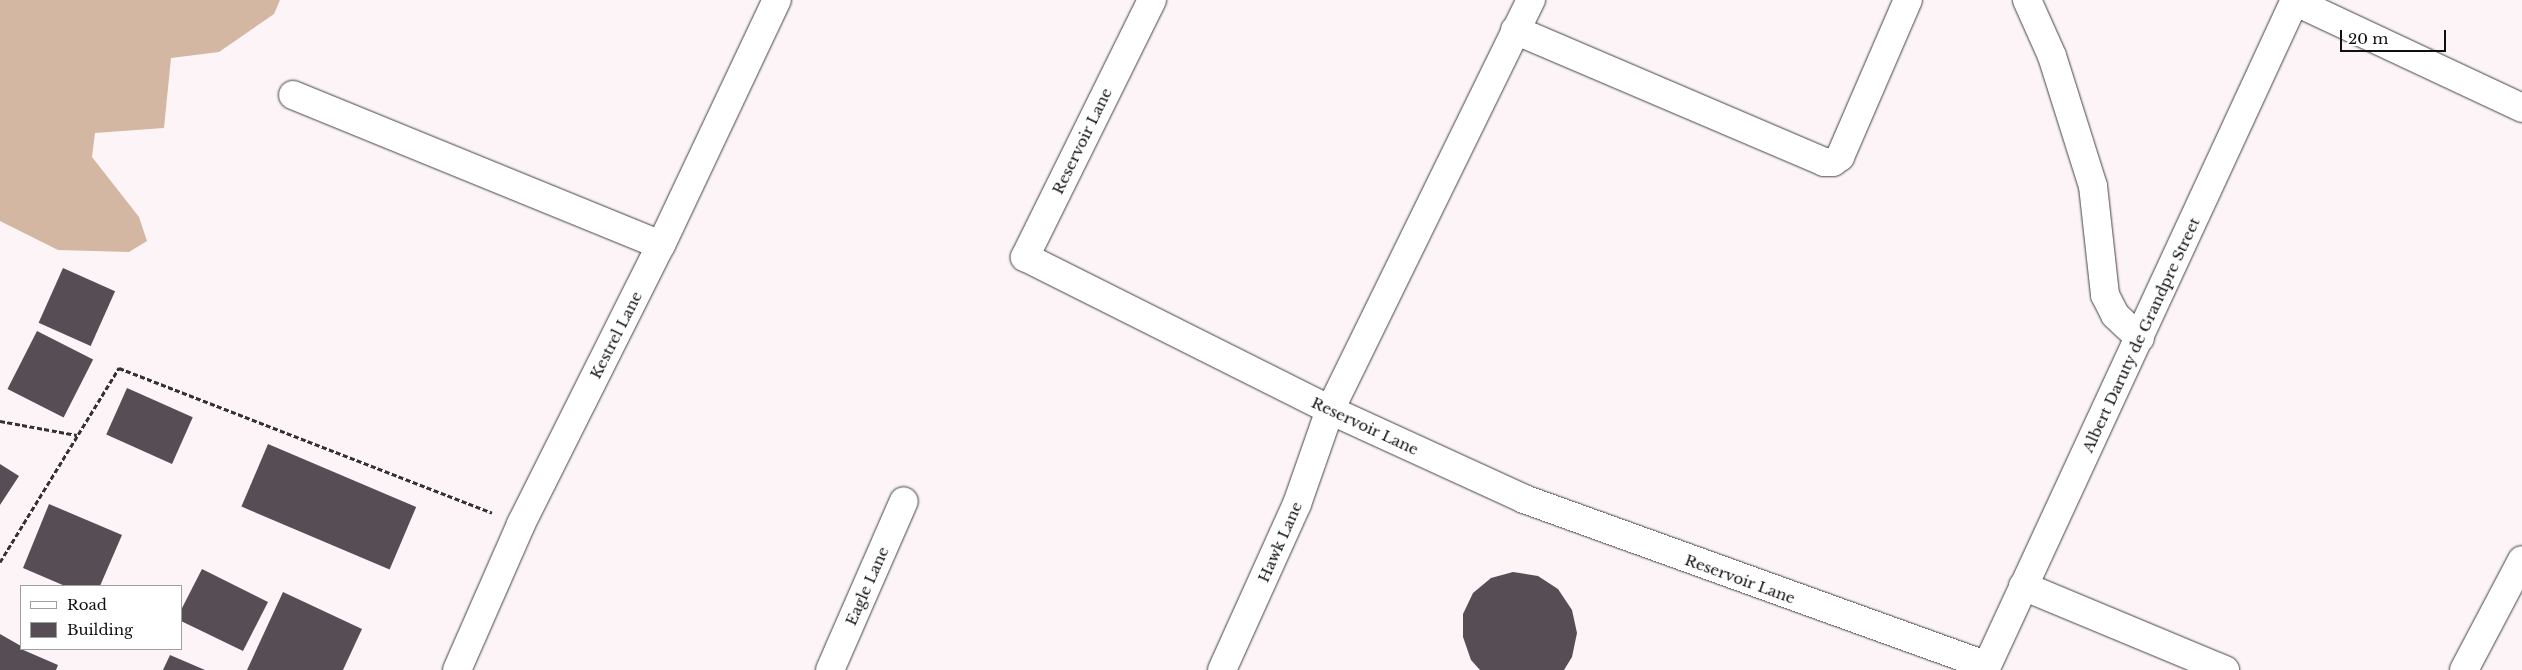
<!DOCTYPE html>
<html>
<head>
<meta charset="utf-8">
<style>
	body { margin:0 }
	#map { position:relative; width:2522px; height:670px; overflow:hidden; background:#fdf4f7; font-family:"Libre Baskerville",serif }
	div>[style] { position:absolute }
	.forest>* { inset:0; background:#d3b7a2 }
	.building>* { inset:0; background:#574d55; transform-origin:0 0 }
	.path>* { height:3px; margin-top:-1.5px; transform-origin:0; background:repeating-linear-gradient(90deg,#323232 0 5px,transparent 0 7.5px) }
	.roads { filter:drop-shadow(0 0 1px #434343) drop-shadow(0 0 1px #434343) }
	.minor>* { height:28px; margin:-14px; padding:0 14px; transform-origin:14px; border-radius:14px; background:#fff }
	span { translate:-50% -50%; white-space:nowrap; text-align:center; line-height:1.15; -webkit-text-stroke:5px #fff; paint-order:stroke }
	.street-label { font-size:15px; color:#101010 }
	.legend { position:absolute; left:20px; top:585px; width:162px; height:65px; box-sizing:border-box; background:#fff; border:1px solid #9f9f9f; margin:0; padding:6px 9px; list-style:none; font-size:15px; color:#101010 }
	.legend li { display:flex; align-items:center; gap:10px; height:25px }
	.legend b { width:25px; border:1px solid #9f9f9f }
	.scale { position:absolute; left:2340px; top:30px; width:106px; height:22px; box-sizing:border-box; border:2px solid #101010; border-top:0; padding-left:6px; font-size:15px; line-height:18px; white-space:nowrap; color:#101010; -webkit-text-stroke:4px #fff; paint-order:stroke }
</style>
</head>
<body>
<div id="map">
	<div class="forest">
		<div style="clip-path:polygon(0 0,280px 0,274px 14px,219px 52px,171px 58px,164px 128px,95px 133px,92px 157px,139px 217px,147px 241px,129px 252px,58px 250px,0 221px)"></div>
	</div>
	<div class="building">
		<div style="left:63px;top:268px;width:57px;height:60px;rotate:24deg"></div>
		<div style="left:37px;top:331px;width:63px;height:65px;rotate:27deg"></div>
		<div style="left:127px;top:388px;width:72px;height:51px;rotate:24deg"></div>
		<div style="left:268px;top:444px;width:161px;height:68px;rotate:23deg"></div>
		<div style="clip-path:polygon(0 464px,19px 476px,0 505px)"></div>
		<div style="clip-path:polygon(49px 504px,122px 535px,100px 586px,65px 586px,23px 568px)"></div>
		<div style="clip-path:polygon(202px 569px,268px 602px,243px 651px,181px 621px,181px 610px)"></div>
		<div style="clip-path:polygon(1513px 572px,1538px 576px,1558px 589px,1572px 610px,1577px 633px,1572px 657px,1564px 670px,1480px 670px,1471px 660px,1463px 637px,1463px 614px,1473px 593px,1491px 578px)"></div>
		<div style="clip-path:polygon(283px 592px,362px 629px,343px 670px,247px 670px)"></div>
		<div style="clip-path:polygon(0 634px,21px 646px,21px 649px,58px 665px,56px 670px,0 670px)"></div>
		<div style="clip-path:polygon(170px 655px,205px 670px,163px 670px)"></div>
	</div>
	<div class="path">
		<div style="left:0;top:421px;width:78px;rotate:10.3deg"></div>
		<div style="left:0;top:562px;width:228px;rotate:-58.5deg"></div>
		<div style="left:119px;top:368px;width:400px;rotate:21.2deg"></div>
	</div>
	<div class="roads">
		<div class="minor">
			<div style="left:1152px;top:0;width:287px;rotate:116.3deg"></div>
			<div style="left:1025px;top:257px;width:341px;rotate:26.6deg"></div>
			<div style="left:1330px;top:410px;width:213px;rotate:24.6deg"></div>
			<div style="left:1524px;top:499px;width:492px;rotate:19.8deg"></div>
			<div style="left:2027px;top:0;width:61px;rotate:65.9deg"></div>
			<div style="left:2052px;top:56px;width:136px;rotate:72.5deg"></div>
			<div style="left:2093px;top:186px;width:110px;rotate:83.7deg"></div>
			<div style="left:2105px;top:295px;width:22px;rotate:63deg"></div>
			<div style="left:2115px;top:315px;width:34px;rotate:43deg"></div>
			<div style="left:2294px;top:1px;width:252px;rotate:25.1deg"></div>
			<div style="left:1515px;top:30px;width:336px;rotate:23.1deg"></div>
			<div style="left:1824px;top:162px;width:9px"></div>
			<div style="left:1833px;top:162px;width:9px;rotate:-36deg"></div>
			<div style="left:1840px;top:157px;width:171px;rotate:-66.6deg"></div>
			<div style="left:293px;top:95px;width:397px;rotate:22.2deg"></div>
			<div style="left:2023px;top:586px;width:219px;rotate:22.6deg"></div>
			<div style="left:457px;top:670px;width:159px;rotate:-66.3deg"></div>
			<div style="left:521px;top:524px;width:312px;rotate:-63.4deg"></div>
			<div style="left:661px;top:245px;width:271px;rotate:-64.7deg"></div>
			<div style="left:830px;top:670px;width:184px;rotate:-66.4deg"></div>
			<div style="left:1222px;top:670px;width:182px;rotate:-65.7deg"></div>
			<div style="left:1297px;top:504px;width:100px;rotate:-70.7deg"></div>
			<div style="left:1330px;top:410px;width:457px;rotate:-63.9deg"></div>
			<div style="left:1985px;top:670px;width:738px;rotate:-65.17deg"></div>
			<div style="left:2464px;top:670px;width:124px;rotate:-62.2deg"></div>
		</div>
	</div>
	<div class="street-label">
		<span style="left:1082px;top:141px;rotate:-64deg">Reservoir Lane</span>
		<span style="left:616px;top:335px;rotate:-63deg">Kestrel Lane</span>
		<span style="left:2141px;top:335px;rotate:-65deg">Albert Daruty de Grandpre Street</span>
		<span style="left:1365px;top:426px;rotate:25deg">Reservoir Lane</span>
		<span style="left:1280px;top:542px;rotate:-66deg">Hawk Lane</span>
		<span style="left:1740px;top:579px;rotate:20deg">Reservoir Lane</span>
		<span style="left:867px;top:586px;rotate:-66deg">Eagle Lane</span>
	</div>
	<ul class="legend">
	<li><b style="height:6px;background:#fff"></b>Road</li>
	<li><b style="height:14px;background:#574d55"></b>Building</li>
	</ul>
	<div class="scale">20 m</div>
</div>
</body>
</html>
